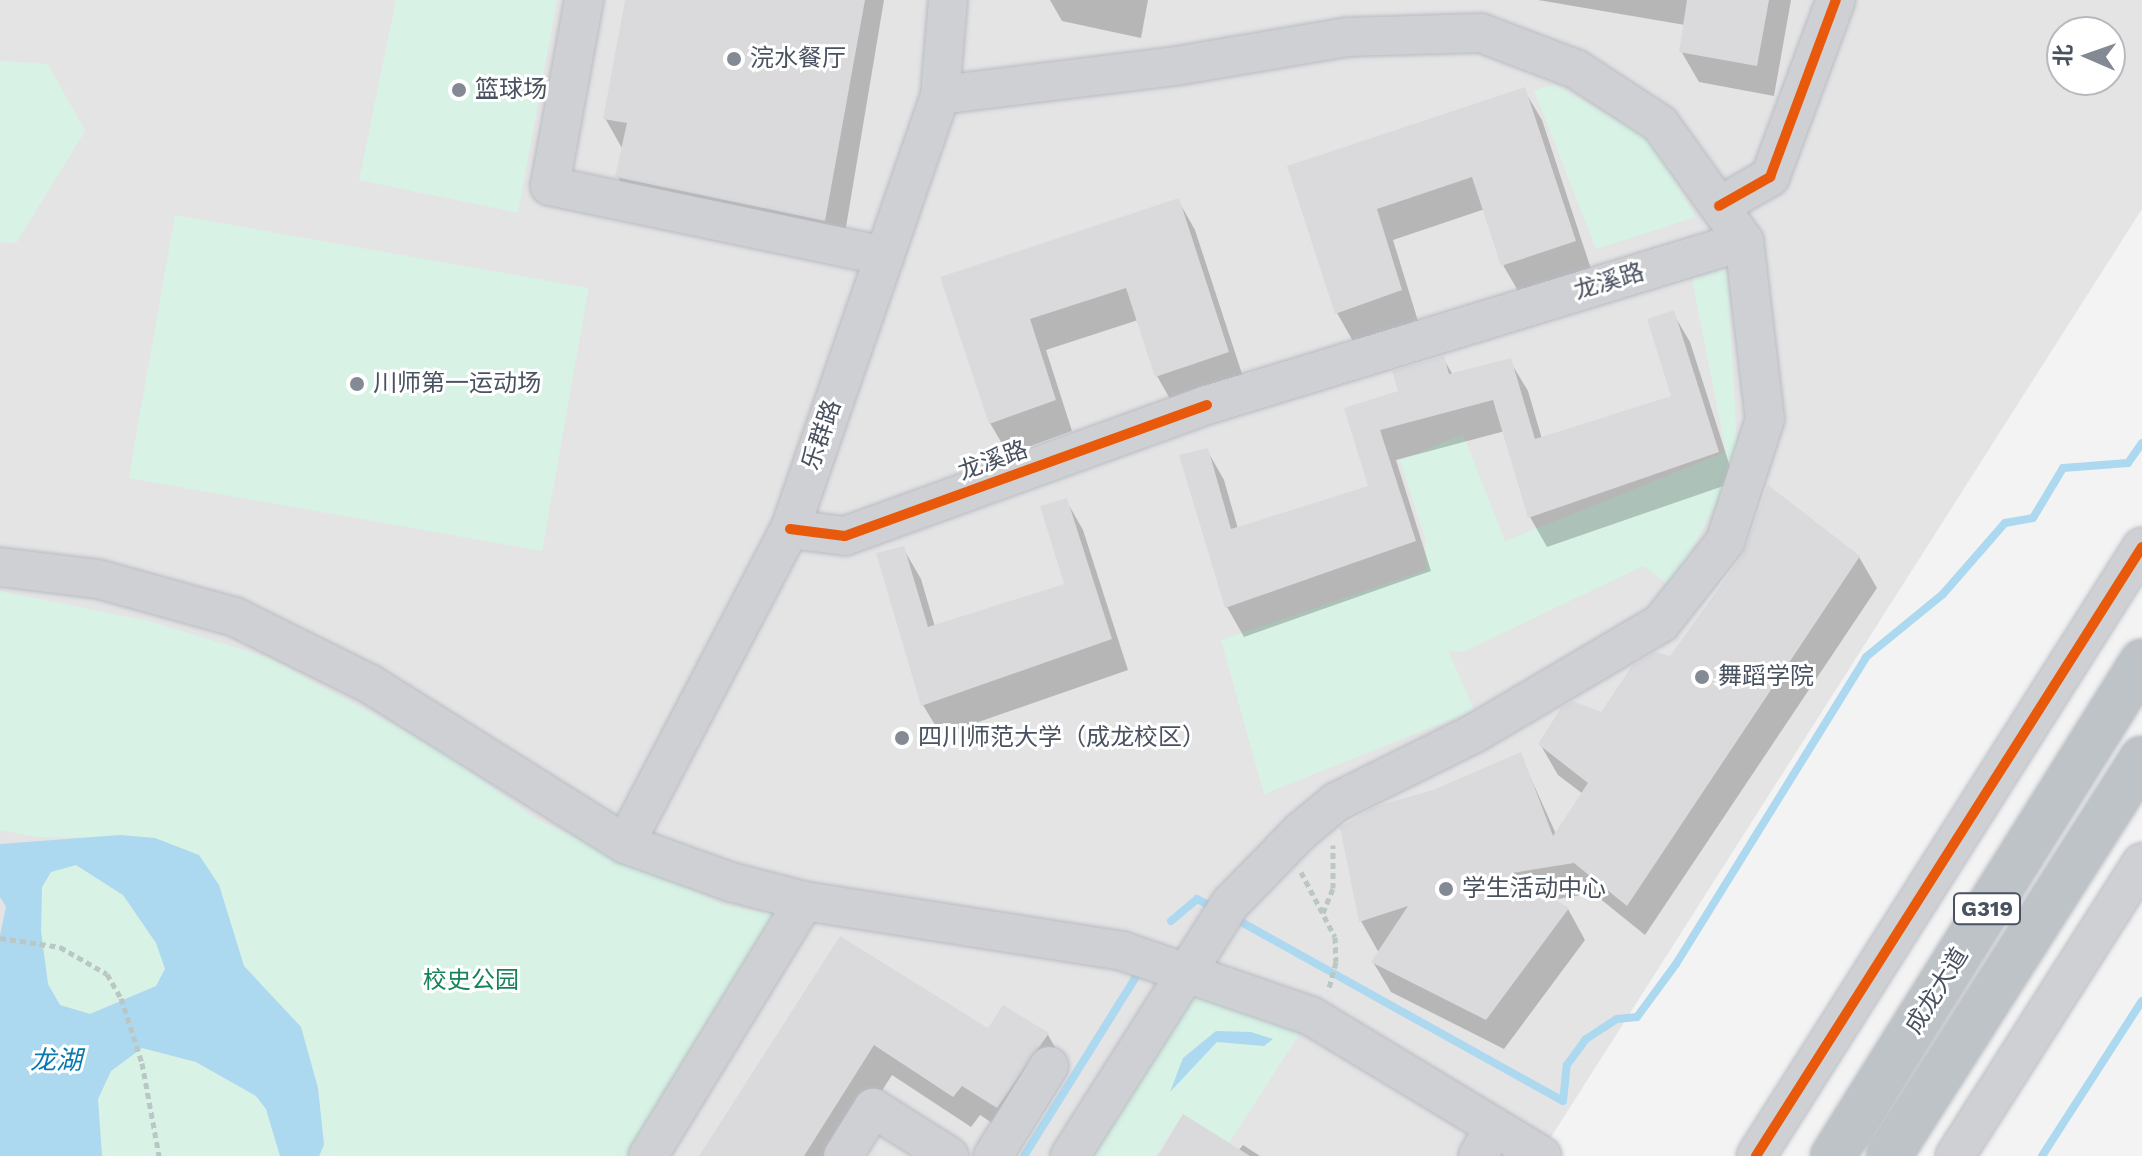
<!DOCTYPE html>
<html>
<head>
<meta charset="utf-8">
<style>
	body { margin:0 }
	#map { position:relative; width:2142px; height:1156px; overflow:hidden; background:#f3f3f3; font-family:"Work Sans","Noto Sans SC",sans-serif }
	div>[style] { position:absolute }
	.education>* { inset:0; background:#e5e4e5 }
	.green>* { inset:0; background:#d8f2e5; transform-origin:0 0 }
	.water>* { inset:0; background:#acd9f0 }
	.shadow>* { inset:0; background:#0003 }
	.stream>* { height:8px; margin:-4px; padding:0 4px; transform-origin:4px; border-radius:4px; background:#acd9f0 }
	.building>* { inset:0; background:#dadadc }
	.path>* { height:5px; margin-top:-2.5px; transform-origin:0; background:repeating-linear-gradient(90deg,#bbc7c5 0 6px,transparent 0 10px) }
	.roads { filter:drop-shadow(0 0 2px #b7bbc2) drop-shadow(0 0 2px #b7bbc2) }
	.minor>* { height:38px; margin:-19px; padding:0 19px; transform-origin:19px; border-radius:19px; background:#ced0d3 }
	.highway>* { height:44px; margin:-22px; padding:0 22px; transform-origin:22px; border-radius:22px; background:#bec3c8 }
	.cycleway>* { height:10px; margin:-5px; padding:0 5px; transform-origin:5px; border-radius:5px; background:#e8590c }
	.dots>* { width:22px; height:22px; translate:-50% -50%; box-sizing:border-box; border:4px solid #fff; border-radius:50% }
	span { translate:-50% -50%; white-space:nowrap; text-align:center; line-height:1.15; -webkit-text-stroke:6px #fff; paint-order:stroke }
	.shield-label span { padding:2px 6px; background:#fff; border:2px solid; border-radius:6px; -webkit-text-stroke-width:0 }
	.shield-label { font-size:22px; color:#495260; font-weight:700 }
	.poi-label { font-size:24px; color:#495260 }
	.left { translate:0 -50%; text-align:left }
	.street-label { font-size:24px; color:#495260 }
	.park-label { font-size:24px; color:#16845b }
	.water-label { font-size:26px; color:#0a79b1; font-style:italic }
	.north { position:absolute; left:2046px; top:16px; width:80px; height:80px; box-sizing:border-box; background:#fff; border:2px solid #b6babf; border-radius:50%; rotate:272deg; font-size:22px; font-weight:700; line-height:32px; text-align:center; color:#495260 }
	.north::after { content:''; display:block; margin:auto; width:28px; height:36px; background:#848a93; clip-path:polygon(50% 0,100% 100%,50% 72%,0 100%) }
</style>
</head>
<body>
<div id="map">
	<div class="education">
		<div style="clip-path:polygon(evenodd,0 0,2142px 0,2142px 209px,1539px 1156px,0 1156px,0 0,2062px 32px,2110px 32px,2110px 80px,2062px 80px,2062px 32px)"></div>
	</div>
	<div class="green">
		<div style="clip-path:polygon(396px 0,557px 0,518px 213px,359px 180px)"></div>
		<div style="clip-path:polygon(0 61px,48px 64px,85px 131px,16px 243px,0 242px)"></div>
		<div style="clip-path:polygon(1555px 85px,1652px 140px,1696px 217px,1596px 249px,1534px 90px)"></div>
		<div style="left:175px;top:215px;width:420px;height:267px;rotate:10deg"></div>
		<div style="clip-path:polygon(1727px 269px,1738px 462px,1672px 587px,1643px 566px,1463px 652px,1448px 650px,1474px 710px,1264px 794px,1221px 640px,1426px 570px,1425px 539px,1400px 460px,1463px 434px,1505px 541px,1726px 452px,1692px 279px)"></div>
		<div style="clip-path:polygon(0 591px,148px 621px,267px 657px,440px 750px,538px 820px,724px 905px,783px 916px,633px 1156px,319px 1156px,324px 1145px,318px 1088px,301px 1027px,244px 966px,219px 885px,155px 838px,37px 837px,0 830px)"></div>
		<div style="clip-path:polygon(76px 865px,123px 895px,156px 943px,165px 969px,156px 986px,90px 1014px,60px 1006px,48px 984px,41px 931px,42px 887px,51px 872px)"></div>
		<div style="clip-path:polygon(1185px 971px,1311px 1016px,1229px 1143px,1183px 1114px,1156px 1156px,1070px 1156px)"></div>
		<div style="clip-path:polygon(142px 1048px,196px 1062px,256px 1096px,266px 1109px,280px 1156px,102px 1156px,98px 1099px,111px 1071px)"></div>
	</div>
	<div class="water">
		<div style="clip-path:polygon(evenodd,120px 835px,155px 838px,199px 855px,219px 885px,244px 966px,301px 1027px,318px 1088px,324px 1145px,319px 1156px,280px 1156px,266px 1109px,256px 1096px,196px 1062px,142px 1048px,111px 1071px,98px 1099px,102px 1156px,0 1156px,0 935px,6px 907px,0 897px,0 844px,120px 835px,76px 865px,123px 895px,156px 943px,165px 969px,156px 986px,90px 1014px,60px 1005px,48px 984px,41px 931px,42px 887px,51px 872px,76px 865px)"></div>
		<div style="clip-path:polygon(1216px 1031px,1251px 1032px,1273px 1039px,1264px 1046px,1217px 1042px,1170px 1092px,1183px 1058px)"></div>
	</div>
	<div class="shadow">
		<div style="clip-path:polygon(627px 0,884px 0,842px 251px,635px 207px,618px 177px,623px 150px,605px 118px)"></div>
		<div style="clip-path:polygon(1050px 0,1148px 0,1141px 38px,1062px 21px)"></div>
		<div style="clip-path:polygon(1538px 0,1791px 0,1774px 96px,1699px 82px,1681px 51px,1685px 25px)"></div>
		<div style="clip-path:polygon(1524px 90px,1542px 120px,1592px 272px,1521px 296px,1503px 265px,1485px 209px,1393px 240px,1418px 321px,1354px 343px,1337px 313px,1289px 168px)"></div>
		<div style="clip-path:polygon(1178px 200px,1195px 230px,1245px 383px,1174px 406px,1157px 376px,1138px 320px,1046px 350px,1072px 431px,1008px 454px,990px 423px,943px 278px)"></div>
		<div style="clip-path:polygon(1673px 313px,1690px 342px,1735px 482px,1547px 547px,1530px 517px,1505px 431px,1396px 460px,1431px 571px,1244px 637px,1227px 607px,1207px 450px,1224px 480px,1238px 529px,1370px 487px,1346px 410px,1401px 392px,1443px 358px,1453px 375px,1510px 361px,1528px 391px,1542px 439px,1674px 397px)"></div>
		<div style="clip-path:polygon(1066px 500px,1083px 530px,1128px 670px,941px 735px,923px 705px,903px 548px,921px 579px,935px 627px,1067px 585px)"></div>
		<div style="clip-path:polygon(1859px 557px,1877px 588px,1645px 935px,1593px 893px,1552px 900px,1568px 909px,1585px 940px,1504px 1049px,1391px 992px,1373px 962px,1379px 953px,1361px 921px,1434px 792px,1520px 754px,1556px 834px,1583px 794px,1558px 775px,1540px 744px,1601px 715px,1671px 658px)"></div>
		<div style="clip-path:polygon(841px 939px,988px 1031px,1003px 1008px,1048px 1035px,1065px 1065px,1015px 1138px,980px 1115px,971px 1127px,892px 1075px,840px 1156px,702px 1156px)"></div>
		<div style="clip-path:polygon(1243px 1145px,1260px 1156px,1158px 1156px,1238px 1151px)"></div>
	</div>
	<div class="stream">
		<div style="left:1234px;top:918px;width:376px;rotate:29.1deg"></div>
		<div style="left:1563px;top:1101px;width:36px;rotate:-84deg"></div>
		<div style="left:1567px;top:1065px;width:32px;rotate:-54deg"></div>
		<div style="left:1586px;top:1039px;width:37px;rotate:-33deg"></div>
		<div style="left:1617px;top:1019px;width:20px;rotate:-6deg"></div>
		<div style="left:1637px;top:1017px;width:66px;rotate:-53.7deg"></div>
		<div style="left:1676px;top:964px;width:361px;rotate:-58.2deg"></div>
		<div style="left:1866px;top:657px;width:99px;rotate:-39.3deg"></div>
		<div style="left:1943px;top:594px;width:94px;rotate:-48.9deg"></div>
		<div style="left:2005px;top:523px;width:28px;rotate:-10deg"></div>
		<div style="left:2033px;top:518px;width:58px;rotate:-59deg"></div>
		<div style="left:2063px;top:468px;width:65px;rotate:-4.4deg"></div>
		<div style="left:2128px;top:463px;width:24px;rotate:-55deg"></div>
		<div style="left:1171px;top:921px;width:34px;rotate:-40deg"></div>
		<div style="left:1197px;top:899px;width:20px;rotate:27deg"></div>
		<div style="left:1024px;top:1156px;width:223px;rotate:-58deg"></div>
		<div style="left:2042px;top:1156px;width:184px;rotate:-57.2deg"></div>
	</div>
	<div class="building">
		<div style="clip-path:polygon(625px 0,865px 0,825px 221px,615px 177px,627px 123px,603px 119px)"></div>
		<div style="clip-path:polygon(1687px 0,1769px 0,1757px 66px,1679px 52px)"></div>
		<div style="clip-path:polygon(1525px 87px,1576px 241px,1501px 266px,1472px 177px,1377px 209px,1402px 290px,1335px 314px,1287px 166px)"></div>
		<div style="clip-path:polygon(1179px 198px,1229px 352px,1155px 377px,1126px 288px,1030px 319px,1056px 400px,989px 424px,940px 277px)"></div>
		<div style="clip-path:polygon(1674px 310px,1719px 452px,1528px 518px,1493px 400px,1380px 430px,1416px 541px,1225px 608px,1179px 455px,1208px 448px,1231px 529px,1368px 486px,1344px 408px,1398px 391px,1392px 371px,1444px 356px,1449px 374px,1511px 358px,1535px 439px,1671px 396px,1647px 319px)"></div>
		<div style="clip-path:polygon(1768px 485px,1860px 556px,1627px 906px,1574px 863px,1512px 873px,1569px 908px,1486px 1020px,1371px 962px,1408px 906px,1359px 922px,1340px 827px,1377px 806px,1433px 790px,1521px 752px,1553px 836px,1588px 783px,1538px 744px,1561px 708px,1573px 701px,1601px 712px,1632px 666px,1655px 652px,1670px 656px,1743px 555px)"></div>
		<div style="clip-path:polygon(1067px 498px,1112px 639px,921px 706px,876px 553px,904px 546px,928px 627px,1064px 584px,1040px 506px)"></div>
		<div style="clip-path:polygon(840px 936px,988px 1028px,1003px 1005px,1049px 1033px,997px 1108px,962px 1086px,953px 1097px,874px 1045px,804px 1156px,699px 1156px)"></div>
		<div style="clip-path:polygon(1183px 1114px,1250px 1156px,1158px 1156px)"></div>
	</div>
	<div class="path">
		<div style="left:1301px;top:872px;width:73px;rotate:62.4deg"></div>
		<div style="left:1335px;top:937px;width:25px;rotate:88deg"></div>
		<div style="left:1336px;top:962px;width:30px;rotate:105deg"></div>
		<div style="left:1323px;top:913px;width:27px;rotate:-68deg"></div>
		<div style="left:1333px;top:888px;width:43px;rotate:-90deg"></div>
		<div style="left:0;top:938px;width:61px;rotate:8.5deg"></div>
		<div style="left:60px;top:947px;width:54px;rotate:29.9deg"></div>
		<div style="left:107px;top:974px;width:28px;rotate:60deg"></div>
		<div style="left:121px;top:998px;width:68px;rotate:72.1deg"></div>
		<div style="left:142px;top:1063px;width:95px;rotate:79.6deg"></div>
	</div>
	<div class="roads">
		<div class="minor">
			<div style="left:584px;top:0;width:189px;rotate:100.4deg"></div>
			<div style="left:550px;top:186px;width:342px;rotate:11.8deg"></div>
			<div style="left:940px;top:95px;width:238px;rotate:-7deg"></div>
			<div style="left:1176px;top:66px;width:174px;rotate:-9.6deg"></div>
			<div style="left:1348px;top:37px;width:133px;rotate:-1.7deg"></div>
			<div style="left:1481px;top:33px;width:102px;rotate:20.8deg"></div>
			<div style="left:1576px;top:69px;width:100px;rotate:33.2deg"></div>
			<div style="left:1660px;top:124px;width:144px;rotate:54.3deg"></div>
			<div style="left:1744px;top:241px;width:179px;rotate:83.3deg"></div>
			<div style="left:1765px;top:419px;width:129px;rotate:108deg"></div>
			<div style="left:1725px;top:542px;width:103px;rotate:128.3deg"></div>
			<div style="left:1661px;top:623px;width:216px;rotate:149.4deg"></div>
			<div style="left:1475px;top:733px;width:155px;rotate:153.6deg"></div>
			<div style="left:1336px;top:802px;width:47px;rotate:140.2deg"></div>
			<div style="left:1300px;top:832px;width:100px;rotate:134.2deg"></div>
			<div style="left:1230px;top:904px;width:299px;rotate:122.4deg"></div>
			<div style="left:1719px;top:206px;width:59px;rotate:-29.6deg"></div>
			<div style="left:1770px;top:177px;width:189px;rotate:-69.6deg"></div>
			<div style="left:790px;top:529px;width:55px;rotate:7.3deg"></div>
			<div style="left:845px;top:536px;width:385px;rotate:-19.9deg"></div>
			<div style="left:1207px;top:405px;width:561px;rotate:-16.98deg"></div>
			<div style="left:0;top:567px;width:99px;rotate:7deg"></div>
			<div style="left:98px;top:579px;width:142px;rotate:15.5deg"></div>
			<div style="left:235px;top:617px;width:151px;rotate:26.4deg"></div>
			<div style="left:370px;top:684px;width:301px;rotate:32.1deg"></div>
			<div style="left:625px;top:844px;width:113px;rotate:19.7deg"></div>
			<div style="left:731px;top:882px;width:75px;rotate:14.6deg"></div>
			<div style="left:804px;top:901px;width:322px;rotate:8.9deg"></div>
			<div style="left:1122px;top:951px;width:200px;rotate:19deg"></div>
			<div style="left:1311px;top:1016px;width:270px;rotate:31.2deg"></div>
			<div style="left:625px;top:844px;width:356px;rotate:-62.4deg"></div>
			<div style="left:790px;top:529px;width:459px;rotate:-70.9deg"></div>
			<div style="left:940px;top:95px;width:95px;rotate:-85.2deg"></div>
			<div style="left:648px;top:1156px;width:299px;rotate:-58.5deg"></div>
			<div style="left:843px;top:1156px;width:57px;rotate:-58deg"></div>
			<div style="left:873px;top:1108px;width:90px;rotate:32.3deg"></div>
			<div style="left:993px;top:1156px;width:106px;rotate:-58.1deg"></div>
			<div style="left:1478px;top:1156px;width:33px;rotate:-61deg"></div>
			<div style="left:1756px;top:1156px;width:721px;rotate:-57.63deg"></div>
			<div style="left:1955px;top:1156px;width:348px;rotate:-57.5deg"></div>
		</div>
		<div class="highway">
			<div style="left:1833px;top:1156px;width:583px;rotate:-57.97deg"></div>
			<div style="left:1889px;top:1156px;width:471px;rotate:-57.5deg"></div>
		</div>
	</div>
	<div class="cycleway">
		<div style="left:1719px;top:206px;width:59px;rotate:-29.6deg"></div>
		<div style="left:1770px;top:177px;width:189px;rotate:-69.6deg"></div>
		<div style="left:790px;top:529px;width:55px;rotate:7.3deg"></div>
		<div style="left:845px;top:536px;width:385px;rotate:-19.9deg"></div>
		<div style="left:1756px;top:1156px;width:721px;rotate:-57.63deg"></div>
	</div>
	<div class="dots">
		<div style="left:734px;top:59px;background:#848a93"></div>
		<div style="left:459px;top:90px;background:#848a93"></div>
		<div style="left:357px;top:384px;background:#848a93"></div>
		<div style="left:1702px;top:677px;background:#848a93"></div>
		<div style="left:902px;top:738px;background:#848a93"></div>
		<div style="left:1446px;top:889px;background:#848a93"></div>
	</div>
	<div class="shield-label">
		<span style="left:1987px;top:909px">G319</span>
	</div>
	<div class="poi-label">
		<span class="left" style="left:750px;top:59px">浣水餐厅</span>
		<span class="left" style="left:475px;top:90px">篮球场</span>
		<span class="left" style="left:373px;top:384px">川师第一运动场</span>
		<span class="left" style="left:1718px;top:677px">舞蹈学院</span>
		<span class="left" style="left:918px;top:738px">四川师范大学（成龙校区）</span>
		<span class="left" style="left:1462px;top:889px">学生活动中心</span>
	</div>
	<div class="street-label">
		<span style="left:1609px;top:282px;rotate:-17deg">龙溪路</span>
		<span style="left:822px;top:435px;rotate:-71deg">乐群路</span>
		<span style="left:993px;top:461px;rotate:-20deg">龙溪路</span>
		<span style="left:1937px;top:991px;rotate:-58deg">成龙大道</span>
	</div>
	<div class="park-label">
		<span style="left:471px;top:981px">校史公园</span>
	</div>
	<div class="water-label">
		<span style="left:56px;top:1061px">龙湖</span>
	</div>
	<div class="north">北</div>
</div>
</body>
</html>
